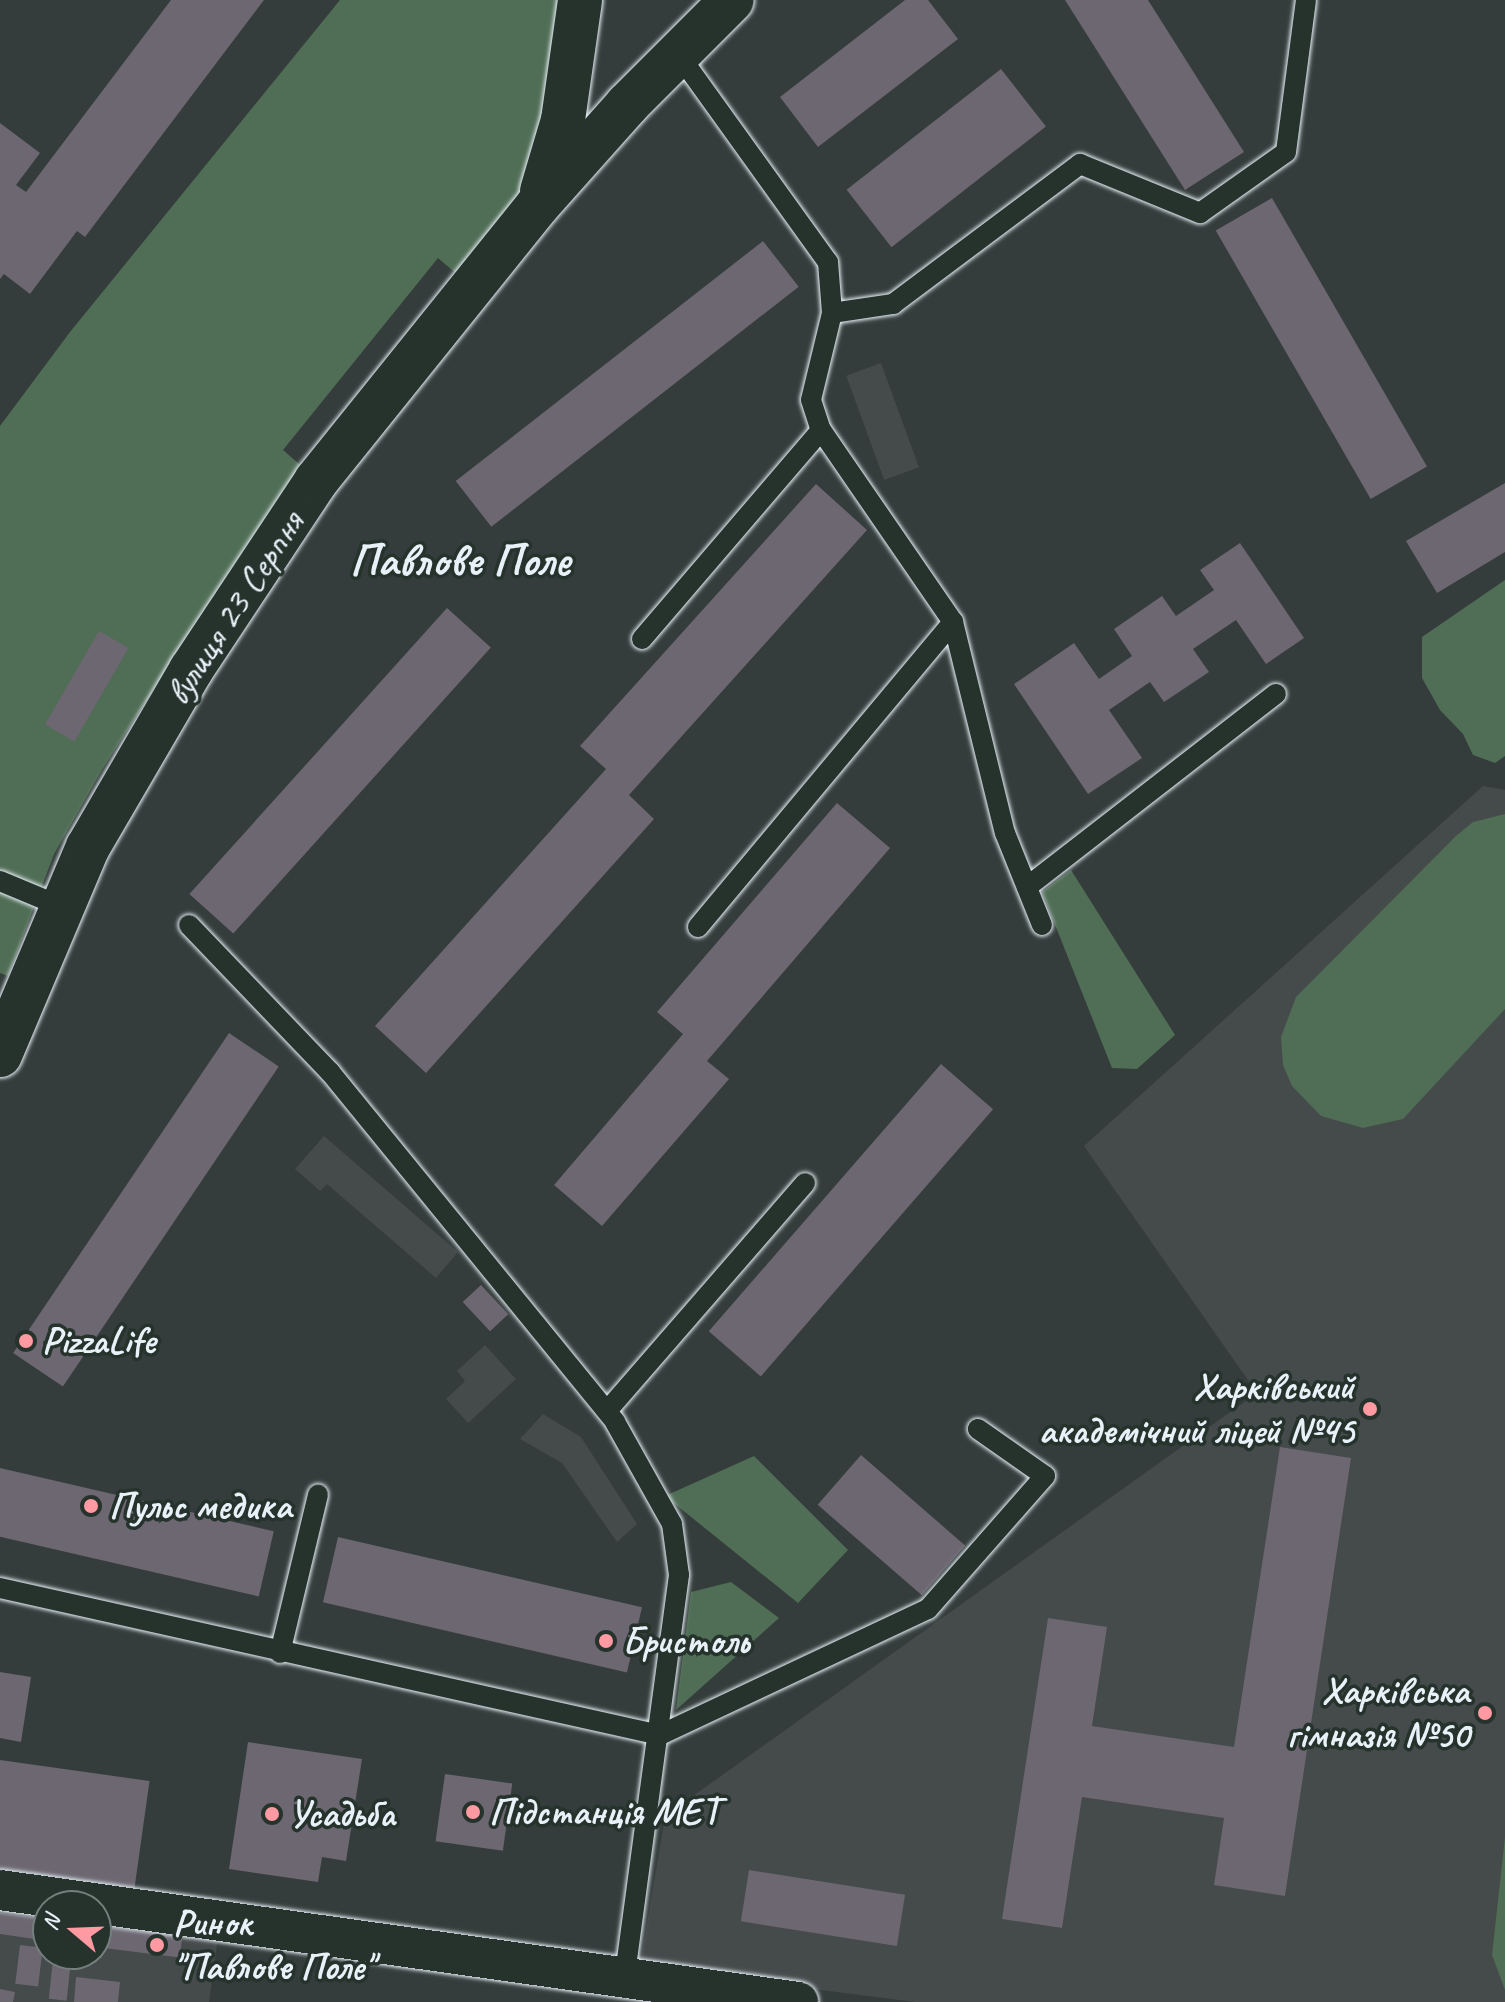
<!DOCTYPE html>
<html>
<head>
<meta charset="utf-8">
<style>
	body { margin:0 }
	#map { position:relative; width:1505px; height:2002px; overflow:hidden; background:#343d3b; font-family:Caveat,sans-serif }
	div>[style] { position:absolute }
	.built>* { inset:0; background:#454a4b; transform-origin:0 0 }
	.green>* { inset:0; background:#506d55 }
	.building>* { inset:0; background:#6c6771; transform-origin:0 0 }
	.roads { filter:drop-shadow(0 0 2px #e8f1f8) drop-shadow(0 0 2px #e8f1f8) }
	.lane>* { height:20px; margin:-10px; padding:0 10px; transform-origin:10px; border-radius:10px; background:#26332d }
	.street>* { height:40px; margin:-20px; padding:0 20px; transform-origin:20px; border-radius:20px; background:#26332d }
	.secondary>* { height:44px; margin:-22px; padding:0 22px; transform-origin:22px; border-radius:22px; background:#26332d }
	.dots>* { width:22px; height:22px; translate:-50% -50%; box-sizing:border-box; border:4px solid #26332d; border-radius:50% }
	span { translate:-50% -50%; white-space:nowrap; text-align:center; line-height:1.15; -webkit-text-stroke:7px #26332d; paint-order:stroke }
	.street-label { font-size:38px; color:#e8f1f8 }
	.poi-label { font-size:38px; color:#e8f1f8; font-weight:700 }
	.left { translate:0 -50%; text-align:left }
	.right { translate:-100% -50%; text-align:right }
	.district-label { font-size:46px; color:#e8f1f8; font-weight:700 }
	.north { position:absolute; left:32px; top:1890px; width:80px; height:80px; box-sizing:border-box; background:#26332d; border:2px solid #747f7e; border-radius:50%; rotate:289deg; font-size:22px; font-weight:700; line-height:32px; text-align:center; color:#e8f1f8 }
	.north::after { content:''; display:block; margin:auto; width:28px; height:36px; background:#ff9aa2; clip-path:polygon(50% 0,100% 100%,50% 72%,0 100%) }
</style>
</head>
<body>
<div id="map">
	<div class="built">
		<div style="left:881px;top:363px;width:111px;height:37px;rotate:70deg"></div>
		<div style="clip-path:polygon(1483px 786px,1505px 790px,1505px 2002px,915px 2002px,640px 1967px,665px 1816px,1257px 1393px,1084px 1146px)"></div>
		<div style="clip-path:polygon(324px 1136px,458px 1252px,436px 1278px,327px 1184px,320px 1191px,295px 1169px)"></div>
		<div style="clip-path:polygon(485px 1345px,516px 1379px,468px 1423px,446px 1399px,465px 1381px,457px 1371px)"></div>
		<div style="clip-path:polygon(543px 1414px,581px 1437px,637px 1524px,617px 1542px,562px 1463px,520px 1439px)"></div>
		<div style="clip-path:polygon(0 1906px,48px 1913px,48px 1954px,96px 1954px,96px 1920px,218px 1937px,209px 2002px,0 2002px)"></div>
	</div>
	<div class="green">
		<div style="clip-path:polygon(340px 0,560px 0,539px 143px,522px 195px,459px 276px,438px 258px,283px 450px,306px 470px,200px 617px,103px 768px,54px 854px,8px 976px,0 973px,0 426px,70px 332px)"></div>
		<div style="clip-path:polygon(1505px 580px,1505px 756px,1495px 763px,1473px 755px,1463px 734px,1440px 710px,1422px 678px,1422px 637px)"></div>
		<div style="clip-path:polygon(1505px 814px,1505px 1009px,1403px 1119px,1363px 1128px,1321px 1116px,1292px 1086px,1283px 1065px,1281px 1037px,1296px 997px,1456px 836px,1473px 822px)"></div>
		<div style="clip-path:polygon(1071px 870px,1175px 1035px,1137px 1069px,1112px 1068px,1042px 892px)"></div>
		<div style="clip-path:polygon(754px 1456px,848px 1550px,798px 1603px,665px 1496px)"></div>
		<div style="clip-path:polygon(731px 1582px,779px 1618px,676px 1710px,691px 1592px)"></div>
		<div style="clip-path:polygon(1505px 1837px,1505px 1990px,1492px 1955px)"></div>
	</div>
	<div class="building">
		<div style="clip-path:polygon(171px 0,264px 0,85px 237px,77px 231px,30px 294px,4px 274px,0 279px,0 123px,40px 153px,16px 185px,26px 192px)"></div>
		<div style="clip-path:polygon(905px 0,928px 0,958px 39px,818px 147px,780px 97px)"></div>
		<div style="clip-path:polygon(1065px 0,1148px 0,1244px 152px,1185px 190px)"></div>
		<div style="left:1001px;top:69px;width:73px;height:196px;rotate:52deg"></div>
		<div style="left:1272px;top:198px;width:310px;height:65px;rotate:60deg"></div>
		<div style="left:763px;top:241px;width:58px;height:390px;rotate:52deg"></div>
		<div style="clip-path:polygon(1505px 483px,1505px 552px,1437px 593px,1406px 541px)"></div>
		<div style="clip-path:polygon(816px 484px,867px 530px,629px 795px,654px 819px,426px 1073px,375px 1026px,606px 769px,580px 746px)"></div>
		<div style="clip-path:polygon(1240px 543px,1304px 638px,1266px 664px,1236px 620px,1193px 649px,1209px 672px,1164px 702px,1150px 682px,1109px 710px,1142px 758px,1088px 794px,1014px 684px,1074px 643px,1099px 679px,1132px 656px,1114px 629px,1162px 596px,1176px 616px,1214px 590px,1200px 570px)"></div>
		<div style="left:447px;top:608px;width:59px;height:385px;rotate:42deg"></div>
		<div style="left:99px;top:631px;width:34px;height:108px;rotate:30deg"></div>
		<div style="clip-path:polygon(837px 803px,890px 848px,707px 1061px,729px 1079px,602px 1226px,554px 1185px,683px 1034px,657px 1012px)"></div>
		<div style="left:229px;top:1033px;width:60px;height:386px;rotate:34deg"></div>
		<div style="left:941px;top:1064px;width:69px;height:354px;rotate:41deg"></div>
		<div style="left:481px;top:1285px;width:40px;height:25px;rotate:47deg"></div>
		<div style="clip-path:polygon(1280px 1447px,1351px 1458px,1285px 1896px,1214px 1885px,1224px 1818px,1082px 1797px,1062px 1928px,1002px 1919px,1048px 1618px,1107px 1627px,1092px 1726px,1234px 1747px)"></div>
		<div style="left:861px;top:1455px;width:138px;height:66px;rotate:41deg"></div>
		<div style="left:0;top:1468px;width:281px;height:67px;rotate:13deg"></div>
		<div style="left:338px;top:1537px;width:312px;height:67px;rotate:13deg"></div>
		<div style="clip-path:polygon(0 1672px,31px 1677px,21px 1742px,0 1738px)"></div>
		<div style="clip-path:polygon(248px 1742px,362px 1759px,346px 1861px,322px 1857px,318px 1882px,229px 1869px)"></div>
		<div style="left:0;top:1760px;width:151px;height:108px;rotate:8deg"></div>
		<div style="left:445px;top:1774px;width:68px;height:68px;rotate:8deg"></div>
		<div style="left:749px;top:1870px;width:158px;height:52px;rotate:9deg"></div>
		<div style="clip-path:polygon(0 1913px,48px 1919px,48px 1941px,0 1934px)"></div>
		<div style="left:96px;top:1926px;width:87px;height:21px;rotate:7deg"></div>
		<div style="left:20px;top:1945px;width:23px;height:39px;rotate:7deg"></div>
		<div style="left:53px;top:1959px;width:18px;height:40px;rotate:6deg"></div>
		<div style="clip-path:polygon(76px 1977px,120px 1982px,118px 2002px,74px 2002px)"></div>
		<div style="clip-path:polygon(0 1989px,15px 1992px,13px 2002px,0 2002px)"></div>
	</div>
	<div class="roads">
		<div class="lane">
			<div style="left:679px;top:55px;width:255px;rotate:54.3deg"></div>
			<div style="left:828px;top:262px;width:51px;rotate:85.5deg"></div>
			<div style="left:832px;top:313px;width:89px;rotate:103.6deg"></div>
			<div style="left:811px;top:400px;width:32px;rotate:72deg"></div>
			<div style="left:821px;top:430px;width:233px;rotate:55.5deg"></div>
			<div style="left:953px;top:622px;width:217px;rotate:76.2deg"></div>
			<div style="left:1005px;top:833px;width:99px;rotate:68.1deg"></div>
			<div style="left:832px;top:313px;width:62px;rotate:-8.4deg"></div>
			<div style="left:893px;top:304px;width:234px;rotate:-36.8deg"></div>
			<div style="left:1080px;top:164px;width:130px;rotate:22.2deg"></div>
			<div style="left:1200px;top:213px;width:105px;rotate:-35.3deg"></div>
			<div style="left:1286px;top:152px;width:153px;rotate:-82.5deg"></div>
			<div style="left:642px;top:639px;width:275px;rotate:-49.4deg"></div>
			<div style="left:0;top:881px;width:65px;rotate:22.6deg"></div>
			<div style="left:1027px;top:887px;width:315px;rotate:-37.8deg"></div>
			<div style="left:189px;top:925px;width:204px;rotate:46.2deg"></div>
			<div style="left:330px;top:1072px;width:451px;rotate:50.8deg"></div>
			<div style="left:615px;top:1422px;width:117px;rotate:60.8deg"></div>
			<div style="left:672px;top:1524px;width:51px;rotate:82.2deg"></div>
			<div style="left:679px;top:1575px;width:406px;rotate:97.7deg"></div>
			<div style="left:698px;top:927px;width:398px;rotate:-50.1deg"></div>
			<div style="left:607px;top:1411px;width:302px;rotate:-49deg"></div>
			<div style="left:0;top:1588px;width:676px;rotate:12.56deg"></div>
			<div style="left:660px;top:1735px;width:296px;rotate:-25.2deg"></div>
			<div style="left:928px;top:1609px;width:177px;rotate:-48.7deg"></div>
			<div style="left:1045px;top:1476px;width:82px;rotate:-145deg"></div>
			<div style="left:280px;top:1653px;width:163px;rotate:-76.5deg"></div>
		</div>
		<div class="street">
			<div style="left:0;top:1890px;width:806px;rotate:7.99deg"></div>
		</div>
		<div class="secondary">
			<div style="left:542px;top:191px;width:74px;rotate:-73.5deg"></div>
			<div style="left:563px;top:120px;width:121px;rotate:-81.9deg"></div>
			<div style="left:0;top:1055px;width:226px;rotate:-67.1deg"></div>
			<div style="left:88px;top:847px;width:205px;rotate:-59.8deg"></div>
			<div style="left:191px;top:670px;width:227px;rotate:-56.5deg"></div>
			<div style="left:316px;top:481px;width:354px;rotate:-51.2deg"></div>
			<div style="left:538px;top:205px;width:134px;rotate:-48.3deg"></div>
			<div style="left:627px;top:105px;width:148px;rotate:-45deg"></div>
		</div>
	</div>
	<div class="dots">
		<div style="left:26px;top:1341px;background:#ff9aa2"></div>
		<div style="left:1370px;top:1409px;background:#ff9aa2"></div>
		<div style="left:91px;top:1506px;background:#ff9aa2"></div>
		<div style="left:606px;top:1641px;background:#ff9aa2"></div>
		<div style="left:1485px;top:1713px;background:#ff9aa2"></div>
		<div style="left:473px;top:1812px;background:#ff9aa2"></div>
		<div style="left:272px;top:1814px;background:#ff9aa2"></div>
		<div style="left:157px;top:1945px;background:#ff9aa2"></div>
	</div>
	<div class="street-label">
		<span style="left:234px;top:608px;rotate:-57deg">вулиця 23 Серпня</span>
	</div>
	<div class="poi-label">
		<span class="left" style="left:42px;top:1341px">PizzaLife</span>
		<span class="right" style="left:1354px;top:1409px">Харківський<br>академічний ліцей №45</span>
		<span class="left" style="left:109px;top:1506px">Пульс медика</span>
		<span class="left" style="left:622px;top:1641px">Бристоль</span>
		<span class="right" style="left:1469px;top:1713px">Харківська<br>гімназія №50</span>
		<span class="left" style="left:489px;top:1812px">Підстанція МЕТ</span>
		<span class="left" style="left:288px;top:1814px">Усадьба</span>
		<span class="left" style="left:173px;top:1945px">Ринок<br>"Павлове Поле"</span>
	</div>
	<div class="district-label">
		<span style="left:460px;top:560px">Павлове Поле</span>
	</div>
	<div class="north">N</div>
</div>
</body>
</html>
